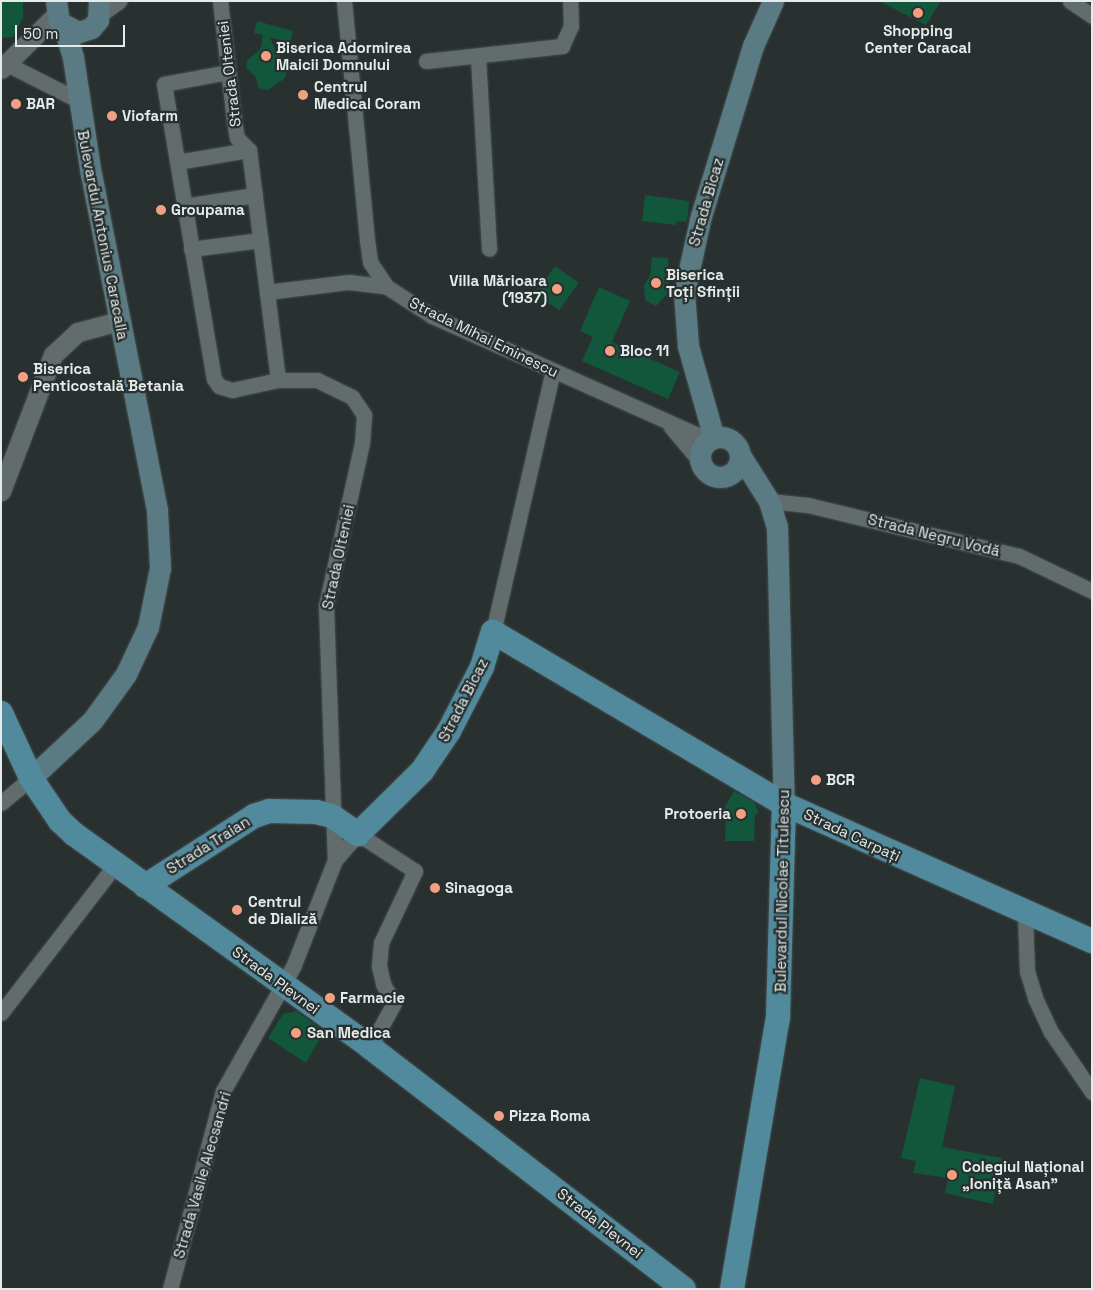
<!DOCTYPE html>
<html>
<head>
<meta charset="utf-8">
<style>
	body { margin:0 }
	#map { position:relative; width:1093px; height:1290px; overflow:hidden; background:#283130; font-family:"Space Grotesk",sans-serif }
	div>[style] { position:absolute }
	.building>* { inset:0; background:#12563c; transform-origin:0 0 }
	.roads { filter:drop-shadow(0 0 1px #484f4f) drop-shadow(0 0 1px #484f4f) }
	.minor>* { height:15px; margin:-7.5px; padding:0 7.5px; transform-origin:7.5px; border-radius:7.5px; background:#636c6c }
	.tertiary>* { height:19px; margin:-9.5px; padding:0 9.5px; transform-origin:9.5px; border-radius:9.5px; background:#636c6c }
	.secondary>* { height:21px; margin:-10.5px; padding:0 10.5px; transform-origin:10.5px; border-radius:10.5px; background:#5a7b84 }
	.secondary>.ring { margin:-10.5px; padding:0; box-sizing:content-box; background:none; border:21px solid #5a7b84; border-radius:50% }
	.primary>* { height:24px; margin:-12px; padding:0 12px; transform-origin:12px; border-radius:12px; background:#508a9c }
	.dots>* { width:14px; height:14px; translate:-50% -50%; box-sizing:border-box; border:2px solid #283130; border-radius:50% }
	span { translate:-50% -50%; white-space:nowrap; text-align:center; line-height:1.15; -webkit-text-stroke:4.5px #283130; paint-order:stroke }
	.poi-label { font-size:15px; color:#e5eaea; font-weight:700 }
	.left { translate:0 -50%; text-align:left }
	.right { translate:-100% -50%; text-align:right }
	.street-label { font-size:15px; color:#e5eaea }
	.frame { position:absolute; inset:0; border:2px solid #e5eaea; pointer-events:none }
	.scale { position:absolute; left:15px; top:25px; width:110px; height:22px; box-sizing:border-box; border:2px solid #e5eaea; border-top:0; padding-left:6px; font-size:15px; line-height:18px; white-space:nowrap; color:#e5eaea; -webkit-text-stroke:4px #283130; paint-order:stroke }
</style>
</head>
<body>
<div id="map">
	<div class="building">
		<div style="clip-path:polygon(1px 1px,23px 1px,23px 18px,13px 37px,1px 38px)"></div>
		<div style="clip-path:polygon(879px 1px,941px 1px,926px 25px)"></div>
		<div style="clip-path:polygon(257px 21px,293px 31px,290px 43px,269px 37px,288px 70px,284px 79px,268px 90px,258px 88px,256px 77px,246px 68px,247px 60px,260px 50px,263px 35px,254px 33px)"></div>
		<div style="clip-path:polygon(645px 195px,689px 201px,687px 222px,677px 221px,676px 225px,642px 221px)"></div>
		<div style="clip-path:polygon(652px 257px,668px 258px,669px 292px,656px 306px,645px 300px,644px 285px,650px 276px)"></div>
		<div style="left:555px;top:266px;width:29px;height:34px;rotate:35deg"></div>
		<div style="clip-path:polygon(599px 287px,630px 301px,612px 342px,680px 372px,668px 399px,582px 361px,593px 337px,580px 331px)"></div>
		<div style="clip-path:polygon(734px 791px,754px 802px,759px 812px,755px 815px,754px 841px,725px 841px,726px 814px,723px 811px)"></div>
		<div style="clip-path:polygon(296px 1011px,324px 1031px,306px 1063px,268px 1038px,283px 1014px)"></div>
		<div style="clip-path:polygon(920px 1078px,955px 1086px,942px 1147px,1002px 1158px,993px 1204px,945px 1193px,948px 1178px,913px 1173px,916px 1161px,901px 1158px)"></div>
	</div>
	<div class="roads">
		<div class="minor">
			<div style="left:220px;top:1px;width:121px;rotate:83.3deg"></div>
			<div style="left:234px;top:121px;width:17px;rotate:80deg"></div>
			<div style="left:237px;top:138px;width:17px;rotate:45deg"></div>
			<div style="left:249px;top:150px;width:232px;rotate:82.8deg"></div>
			<div style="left:344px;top:1px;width:240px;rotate:84.5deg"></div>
			<div style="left:367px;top:240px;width:22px;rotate:82deg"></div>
			<div style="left:370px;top:262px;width:30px;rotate:56deg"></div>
			<div style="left:387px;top:287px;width:54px;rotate:32.8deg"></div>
			<div style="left:432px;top:316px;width:303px;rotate:24.1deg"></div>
			<div style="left:1070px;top:1px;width:27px;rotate:34deg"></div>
			<div style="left:100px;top:15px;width:24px;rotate:-36deg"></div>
			<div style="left:478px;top:57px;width:192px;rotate:86.7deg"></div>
			<div style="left:426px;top:61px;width:137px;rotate:-6.3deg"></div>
			<div style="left:562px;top:46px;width:22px;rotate:-66deg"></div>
			<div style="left:571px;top:26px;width:25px;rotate:-92deg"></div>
			<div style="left:7px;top:64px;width:80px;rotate:26.9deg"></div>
			<div style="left:228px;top:72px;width:65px;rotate:169.4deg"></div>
			<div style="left:164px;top:84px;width:299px;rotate:80.4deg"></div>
			<div style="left:214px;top:379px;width:9px;rotate:54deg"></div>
			<div style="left:219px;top:386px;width:14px;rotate:17deg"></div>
			<div style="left:232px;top:390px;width:47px;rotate:-12.3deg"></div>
			<div style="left:278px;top:380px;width:39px"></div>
			<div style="left:317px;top:380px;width:39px;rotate:26deg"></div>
			<div style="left:352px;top:397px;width:22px;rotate:56deg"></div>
			<div style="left:364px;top:415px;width:28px;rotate:94deg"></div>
			<div style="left:362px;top:443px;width:167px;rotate:102.5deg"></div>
			<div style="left:326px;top:606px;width:254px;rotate:88deg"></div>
			<div style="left:177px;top:162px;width:73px;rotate:-9.5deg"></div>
			<div style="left:184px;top:206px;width:72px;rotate:-8.8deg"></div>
			<div style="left:191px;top:249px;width:70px;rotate:-7.4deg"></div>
			<div style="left:267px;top:292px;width:83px;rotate:-7deg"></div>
			<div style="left:349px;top:282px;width:38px;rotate:7deg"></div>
			<div style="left:671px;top:427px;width:43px;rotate:49.7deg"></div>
			<div style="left:769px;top:501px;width:39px;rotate:6deg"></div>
			<div style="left:808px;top:505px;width:217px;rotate:13.6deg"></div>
			<div style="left:1019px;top:556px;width:81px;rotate:25.6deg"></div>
			<div style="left:493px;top:632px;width:268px;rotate:-77.1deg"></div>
			<div style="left:1px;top:803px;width:39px;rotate:-40deg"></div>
			<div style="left:1025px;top:914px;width:57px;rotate:88deg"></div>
			<div style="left:1027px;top:971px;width:28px;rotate:73deg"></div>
			<div style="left:1035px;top:998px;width:38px;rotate:65deg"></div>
			<div style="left:1051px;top:1032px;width:73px;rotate:55.7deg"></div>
			<div style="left:1px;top:1013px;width:187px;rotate:-52.4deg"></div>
			<div style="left:170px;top:1289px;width:205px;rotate:-75deg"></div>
			<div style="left:223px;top:1091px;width:142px;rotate:-60.6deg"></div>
			<div style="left:293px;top:967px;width:115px;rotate:-68.6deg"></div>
			<div style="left:335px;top:860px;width:35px;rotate:-49deg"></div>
			<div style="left:358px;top:834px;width:68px;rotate:33deg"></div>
			<div style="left:415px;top:871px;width:80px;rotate:115.3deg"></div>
			<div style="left:381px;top:943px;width:23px;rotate:95deg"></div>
			<div style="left:379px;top:966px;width:18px;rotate:77deg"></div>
			<div style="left:383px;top:984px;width:22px;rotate:60deg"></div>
			<div style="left:394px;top:1003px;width:50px;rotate:118.6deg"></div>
		</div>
		<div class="tertiary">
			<div style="left:1px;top:69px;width:77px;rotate:-44.5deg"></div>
			<div style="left:1px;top:491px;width:146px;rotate:-69.1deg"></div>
			<div style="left:53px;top:355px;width:34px;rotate:-43deg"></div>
			<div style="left:78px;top:332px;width:42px;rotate:-15deg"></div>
		</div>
		<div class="secondary">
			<div style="left:56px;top:1px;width:21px;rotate:82deg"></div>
			<div style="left:59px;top:22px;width:22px;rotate:27deg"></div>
			<div style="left:79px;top:32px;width:13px;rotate:-18deg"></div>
			<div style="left:91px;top:28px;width:11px;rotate:-49deg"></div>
			<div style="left:98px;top:20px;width:19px;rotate:-87deg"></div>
			<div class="ring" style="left:700px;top:437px;width:19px;height:19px"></div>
			<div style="left:714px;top:438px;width:96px;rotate:-105.8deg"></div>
			<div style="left:688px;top:346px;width:53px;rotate:-94.3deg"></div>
			<div style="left:684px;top:293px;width:79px;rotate:-77.6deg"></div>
			<div style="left:701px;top:216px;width:178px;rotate:-73deg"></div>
			<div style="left:753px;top:46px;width:49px;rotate:-66deg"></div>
			<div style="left:740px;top:455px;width:54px;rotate:57.8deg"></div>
			<div style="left:769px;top:501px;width:27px;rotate:73deg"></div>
			<div style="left:777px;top:527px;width:277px;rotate:88.6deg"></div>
			<div style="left:31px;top:778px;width:83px;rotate:-43.1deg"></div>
			<div style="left:92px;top:721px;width:58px;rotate:-54.1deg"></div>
			<div style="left:126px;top:674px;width:52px;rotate:-64.9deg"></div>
			<div style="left:148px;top:627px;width:60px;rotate:-78.5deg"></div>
			<div style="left:160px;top:568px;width:58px;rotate:-93deg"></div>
			<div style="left:157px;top:510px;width:341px;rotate:-101.1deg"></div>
			<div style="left:91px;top:175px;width:119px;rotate:-98.7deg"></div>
			<div style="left:73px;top:57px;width:30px;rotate:-107deg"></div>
		</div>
		<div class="primary">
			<div style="left:1px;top:713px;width:72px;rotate:65.2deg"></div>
			<div style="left:31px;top:778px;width:52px;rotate:56deg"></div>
			<div style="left:60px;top:821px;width:19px;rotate:43deg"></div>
			<div style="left:74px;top:834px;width:365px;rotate:35.7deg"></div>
			<div style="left:370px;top:1047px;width:396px;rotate:37.6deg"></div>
			<div style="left:145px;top:886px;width:130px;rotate:-32.7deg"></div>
			<div style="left:254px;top:816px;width:16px;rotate:-18deg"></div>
			<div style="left:269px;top:811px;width:47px;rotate:1.2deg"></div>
			<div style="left:316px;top:812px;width:16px;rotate:14deg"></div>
			<div style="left:332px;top:816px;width:32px;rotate:35deg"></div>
			<div style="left:358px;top:834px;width:90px;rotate:-44.5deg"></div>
			<div style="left:422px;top:771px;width:48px;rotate:-56deg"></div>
			<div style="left:449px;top:731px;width:72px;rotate:-62.7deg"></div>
			<div style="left:482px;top:667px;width:37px;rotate:-73deg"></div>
			<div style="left:493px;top:632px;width:338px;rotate:30.6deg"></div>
			<div style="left:784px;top:804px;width:337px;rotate:24deg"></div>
			<div style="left:732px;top:1289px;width:276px;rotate:-80.4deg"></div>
			<div style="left:778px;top:1017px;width:213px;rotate:-88.4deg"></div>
		</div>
	</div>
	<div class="dots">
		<div style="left:918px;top:13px;background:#f2a081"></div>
		<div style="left:266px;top:56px;background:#f2a081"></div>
		<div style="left:303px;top:95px;background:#f2a081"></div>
		<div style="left:16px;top:104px;background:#f2a081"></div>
		<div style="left:112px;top:116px;background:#f2a081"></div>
		<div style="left:161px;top:210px;background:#f2a081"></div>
		<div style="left:656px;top:283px;background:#f2a081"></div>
		<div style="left:557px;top:289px;background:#f2a081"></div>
		<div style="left:610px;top:351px;background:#f2a081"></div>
		<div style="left:23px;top:377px;background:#f2a081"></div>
		<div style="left:816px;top:780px;background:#f2a081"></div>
		<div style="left:741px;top:814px;background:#f2a081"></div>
		<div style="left:435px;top:888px;background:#f2a081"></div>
		<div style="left:237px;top:910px;background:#f2a081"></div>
		<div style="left:330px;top:998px;background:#f2a081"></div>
		<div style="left:296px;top:1033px;background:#f2a081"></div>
		<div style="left:499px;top:1116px;background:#f2a081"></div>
		<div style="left:952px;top:1175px;background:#f2a081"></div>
	</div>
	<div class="poi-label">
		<span style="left:918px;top:39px">Shopping<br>Center Caracal</span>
		<span class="left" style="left:276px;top:56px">Biserica Adormirea<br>Maicii Domnului</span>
		<span class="left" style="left:314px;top:95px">Centrul<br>Medical Coram</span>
		<span class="left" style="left:26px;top:104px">BAR</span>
		<span class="left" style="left:122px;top:116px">Viofarm</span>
		<span class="left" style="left:171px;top:210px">Groupama</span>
		<span class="left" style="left:666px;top:283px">Biserica<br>Toți Sfinții</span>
		<span class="right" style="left:547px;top:289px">Villa Mărioara<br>(1937)</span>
		<span class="left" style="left:620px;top:351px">Bloc 11</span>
		<span class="left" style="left:33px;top:377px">Biserica<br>Penticostală Betania</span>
		<span class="left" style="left:826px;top:780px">BCR</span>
		<span class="right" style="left:731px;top:814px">Protoeria</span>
		<span class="left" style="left:445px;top:888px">Sinagoga</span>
		<span class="left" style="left:248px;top:910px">Centrul<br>de Dializă</span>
		<span class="left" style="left:340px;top:998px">Farmacie</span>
		<span class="left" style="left:307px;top:1033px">San Medica</span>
		<span class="left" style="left:509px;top:1116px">Pizza Roma</span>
		<span class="left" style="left:962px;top:1175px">Colegiul Național<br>„Ioniță Asan”</span>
	</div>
	<div class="street-label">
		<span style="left:229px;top:74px;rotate:-97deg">Strada Olteniei</span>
		<span style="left:706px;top:202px;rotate:-74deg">Strada Bicaz</span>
		<span style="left:103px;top:235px;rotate:79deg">Bulevardul Antonius Caracalla</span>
		<span style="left:484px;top:337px;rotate:26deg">Strada Mihai Eminescu</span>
		<span style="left:934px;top:535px;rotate:14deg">Strada Negru Vodă</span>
		<span style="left:338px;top:557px;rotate:-78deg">Strada Olteniei</span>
		<span style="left:463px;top:700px;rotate:-63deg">Strada Bicaz</span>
		<span style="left:852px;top:835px;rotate:25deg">Strada Carpați</span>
		<span style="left:208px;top:845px;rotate:-32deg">Strada Traian</span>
		<span style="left:782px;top:891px;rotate:-89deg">Bulevardul Nicolae Titulescu</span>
		<span style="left:276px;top:980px;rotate:36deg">Strada Plevnei</span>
		<span style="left:202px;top:1175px;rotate:-74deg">Strada Vasile Alecsandri</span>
		<span style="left:600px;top:1223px;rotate:38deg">Strada Plevnei</span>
	</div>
	<div class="frame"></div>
	<div class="scale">50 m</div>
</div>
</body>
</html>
